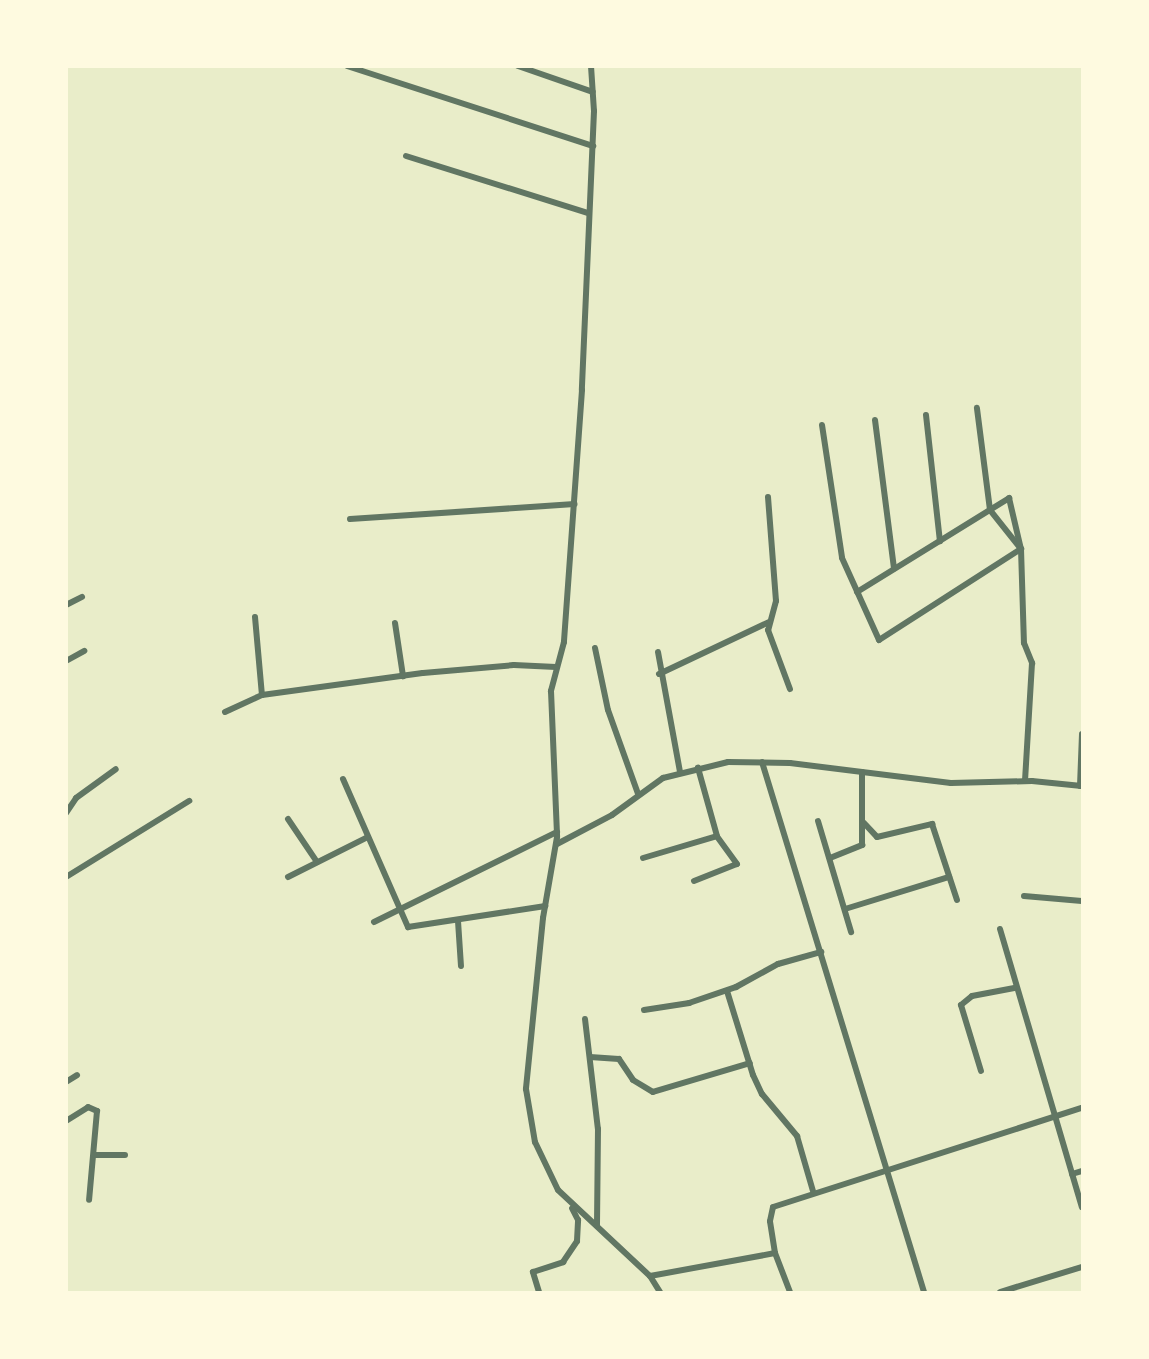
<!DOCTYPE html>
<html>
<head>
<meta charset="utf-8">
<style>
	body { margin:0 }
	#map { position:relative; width:1149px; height:1359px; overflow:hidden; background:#e9edc9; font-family:"DM Sans",sans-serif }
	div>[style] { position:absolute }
	.minor>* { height:6px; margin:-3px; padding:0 3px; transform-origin:3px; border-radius:3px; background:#617663 }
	span { translate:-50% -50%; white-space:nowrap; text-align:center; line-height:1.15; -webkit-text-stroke:5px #fefae0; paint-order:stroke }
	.frame { position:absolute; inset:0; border:68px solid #fefae0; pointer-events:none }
</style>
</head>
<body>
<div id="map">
	<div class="minor">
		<div style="left:347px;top:66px;width:259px;rotate:18deg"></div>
		<div style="left:518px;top:66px;width:79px;rotate:19.1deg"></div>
		<div style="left:591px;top:66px;width:45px;rotate:86.2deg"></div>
		<div style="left:594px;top:111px;width:279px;rotate:92.5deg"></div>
		<div style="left:582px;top:390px;width:253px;rotate:94.1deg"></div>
		<div style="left:564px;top:642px;width:51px;rotate:104.9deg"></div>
		<div style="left:551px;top:691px;width:146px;rotate:87.6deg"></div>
		<div style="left:557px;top:837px;width:82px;rotate:99.8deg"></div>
		<div style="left:543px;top:918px;width:172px;rotate:95.7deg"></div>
		<div style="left:526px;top:1089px;width:54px;rotate:80.4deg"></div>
		<div style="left:535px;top:1142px;width:53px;rotate:64.4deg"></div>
		<div style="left:558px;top:1190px;width:126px;rotate:43.1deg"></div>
		<div style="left:650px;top:1276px;width:19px;rotate:58deg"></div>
		<div style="left:406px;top:156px;width:191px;rotate:17.4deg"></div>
		<div style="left:926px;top:415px;width:127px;rotate:83.7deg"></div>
		<div style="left:875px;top:420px;width:150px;rotate:82.7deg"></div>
		<div style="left:822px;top:425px;width:134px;rotate:81.4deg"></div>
		<div style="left:842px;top:558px;width:90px;rotate:65.7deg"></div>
		<div style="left:879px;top:640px;width:169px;rotate:-32.7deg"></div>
		<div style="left:1021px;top:549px;width:50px;rotate:-128.5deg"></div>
		<div style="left:990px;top:510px;width:103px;rotate:-97.3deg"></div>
		<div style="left:768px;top:497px;width:104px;rotate:85.6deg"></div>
		<div style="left:776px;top:601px;width:30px;rotate:105deg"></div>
		<div style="left:768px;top:630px;width:63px;rotate:69.6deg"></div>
		<div style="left:350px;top:519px;width:225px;rotate:-3.8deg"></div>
		<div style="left:857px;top:592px;width:179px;rotate:-31.7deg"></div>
		<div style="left:1009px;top:498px;width:52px;rotate:76.8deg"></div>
		<div style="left:1021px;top:549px;width:94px;rotate:88.2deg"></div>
		<div style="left:1024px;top:643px;width:22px;rotate:68deg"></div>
		<div style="left:1032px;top:663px;width:118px;rotate:93.4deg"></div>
		<div style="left:66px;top:605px;width:18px;rotate:-27deg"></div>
		<div style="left:255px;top:617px;width:78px;rotate:84.9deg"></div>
		<div style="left:395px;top:623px;width:54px;rotate:81.4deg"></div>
		<div style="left:595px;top:648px;width:63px;rotate:78.2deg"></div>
		<div style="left:608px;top:710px;width:89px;rotate:70.3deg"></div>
		<div style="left:658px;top:652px;width:122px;rotate:79.6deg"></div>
		<div style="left:66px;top:661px;width:21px;rotate:-29deg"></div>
		<div style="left:659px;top:674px;width:122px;rotate:-25.3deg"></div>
		<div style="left:225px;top:712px;width:41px;rotate:-24.7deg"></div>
		<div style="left:262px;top:695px;width:162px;rotate:-7.8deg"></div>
		<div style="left:423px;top:673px;width:91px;rotate:-5deg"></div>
		<div style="left:514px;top:665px;width:42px;rotate:2.7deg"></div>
		<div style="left:762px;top:762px;width:554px;rotate:73deg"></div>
		<div style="left:343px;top:779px;width:162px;rotate:66.3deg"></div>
		<div style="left:408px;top:927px;width:139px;rotate:-8.7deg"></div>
		<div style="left:1080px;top:786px;width:52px;rotate:-87.8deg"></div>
		<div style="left:66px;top:813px;width:18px;rotate:-56deg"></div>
		<div style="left:76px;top:798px;width:49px;rotate:-35.9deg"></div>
		<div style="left:288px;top:819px;width:52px;rotate:56deg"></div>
		<div style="left:818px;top:821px;width:116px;rotate:73.4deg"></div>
		<div style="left:864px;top:823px;width:19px;rotate:47deg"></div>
		<div style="left:877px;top:837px;width:57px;rotate:-13.3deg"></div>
		<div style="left:932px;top:824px;width:80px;rotate:71.8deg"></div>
		<div style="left:557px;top:844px;width:62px;rotate:-27.8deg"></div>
		<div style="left:612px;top:815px;width:63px;rotate:-36deg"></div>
		<div style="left:663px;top:778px;width:67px;rotate:-13.8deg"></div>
		<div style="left:728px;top:762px;width:62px;rotate:0.9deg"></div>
		<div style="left:790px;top:763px;width:162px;rotate:7.1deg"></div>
		<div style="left:951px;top:783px;width:81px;rotate:-1.4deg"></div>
		<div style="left:1032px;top:781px;width:50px;rotate:5.7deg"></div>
		<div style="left:643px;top:858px;width:77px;rotate:-16.6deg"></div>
		<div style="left:830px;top:858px;width:35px;rotate:-22deg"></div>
		<div style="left:862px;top:845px;width:73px;rotate:-90deg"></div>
		<div style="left:66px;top:877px;width:145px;rotate:-31.7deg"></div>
		<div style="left:288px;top:877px;width:89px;rotate:-26.6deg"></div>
		<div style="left:694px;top:881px;width:46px;rotate:-21.6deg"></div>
		<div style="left:737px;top:864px;width:34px;rotate:-126deg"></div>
		<div style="left:717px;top:836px;width:71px;rotate:-105.6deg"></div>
		<div style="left:1024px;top:896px;width:58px;rotate:4.9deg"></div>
		<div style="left:845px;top:909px;width:109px;rotate:-17.1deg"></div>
		<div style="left:458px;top:921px;width:45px;rotate:86.2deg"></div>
		<div style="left:374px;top:922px;width:204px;rotate:-26.2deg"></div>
		<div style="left:1000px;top:929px;width:290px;rotate:73.6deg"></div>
		<div style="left:727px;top:991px;width:88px;rotate:72.8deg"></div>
		<div style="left:753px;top:1075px;width:21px;rotate:65deg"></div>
		<div style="left:762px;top:1094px;width:55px;rotate:50.2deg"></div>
		<div style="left:797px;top:1136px;width:57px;rotate:73.8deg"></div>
		<div style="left:644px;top:1010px;width:46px;rotate:-8.8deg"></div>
		<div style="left:689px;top:1003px;width:50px;rotate:-18.8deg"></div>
		<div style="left:736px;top:987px;width:48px;rotate:-28.7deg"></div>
		<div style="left:778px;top:964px;width:45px;rotate:-15.6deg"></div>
		<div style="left:585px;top:1019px;width:111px;rotate:83.3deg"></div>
		<div style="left:598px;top:1129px;width:96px;rotate:90.6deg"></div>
		<div style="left:590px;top:1057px;width:29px;rotate:4deg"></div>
		<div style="left:619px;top:1059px;width:25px;rotate:56deg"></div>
		<div style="left:633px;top:1080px;width:23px;rotate:31deg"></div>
		<div style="left:653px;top:1092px;width:101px;rotate:-16.6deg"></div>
		<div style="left:981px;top:1071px;width:69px;rotate:-106.9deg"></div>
		<div style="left:961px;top:1005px;width:14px;rotate:-39deg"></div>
		<div style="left:972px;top:996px;width:43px;rotate:-10.8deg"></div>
		<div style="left:66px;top:1082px;width:13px;rotate:-32deg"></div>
		<div style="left:66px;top:1121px;width:26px;rotate:-32deg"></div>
		<div style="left:88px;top:1107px;width:10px;rotate:24deg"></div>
		<div style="left:97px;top:1111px;width:89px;rotate:95.1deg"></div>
		<div style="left:95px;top:1155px;width:30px"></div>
		<div style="left:1072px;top:1174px;width:10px;rotate:-17deg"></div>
		<div style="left:650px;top:1276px;width:127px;rotate:-10.4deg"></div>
		<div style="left:539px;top:1292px;width:21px;rotate:-107deg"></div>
		<div style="left:533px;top:1272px;width:32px;rotate:-18deg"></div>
		<div style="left:563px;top:1262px;width:25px;rotate:-56deg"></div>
		<div style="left:577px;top:1241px;width:21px;rotate:-87deg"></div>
		<div style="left:578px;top:1220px;width:13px;rotate:-117deg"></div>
		<div style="left:790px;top:1292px;width:42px;rotate:-111deg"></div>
		<div style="left:775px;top:1253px;width:32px;rotate:-99deg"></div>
		<div style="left:770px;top:1221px;width:14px;rotate:-78deg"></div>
		<div style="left:773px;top:1207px;width:324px;rotate:-17.8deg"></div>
		<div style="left:1000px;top:1292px;width:86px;rotate:-17deg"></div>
	</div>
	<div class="frame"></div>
</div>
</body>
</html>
